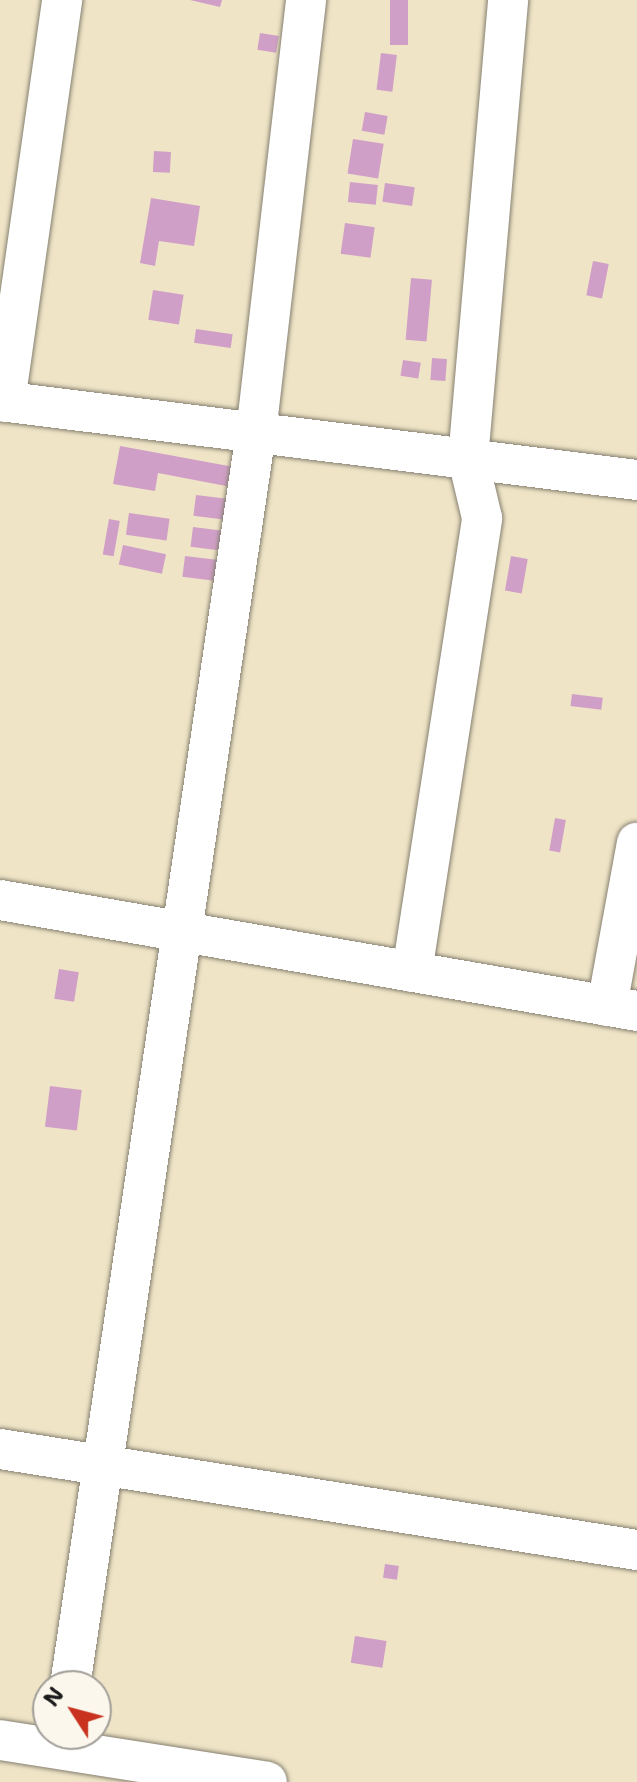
<!DOCTYPE html>
<html>
<head>
<meta charset="utf-8">
<style>
	body { margin:0 }
	#map { position:relative; width:637px; height:1782px; overflow:hidden; background:#efe4c6; font-family:"Shantell Sans",sans-serif }
	div>[style] { position:absolute }
	.building>* { inset:0; background:#d09fc7; transform-origin:0 0 }
	.roads { filter:drop-shadow(0 0 2px #868071) drop-shadow(0 0 2px #868071) }
	.minor>* { height:40px; margin:-20px; padding:0 20px; transform-origin:20px; border-radius:20px; background:#fff }
	span { translate:-50% -50%; white-space:nowrap; text-align:center; line-height:1.15; -webkit-text-stroke:8px #fbf7ec; paint-order:stroke }
	.north { position:absolute; left:32px; top:1670px; width:80px; height:80px; box-sizing:border-box; background:#fbf7ec; border:2px solid #a29f99; border-radius:50%; rotate:306deg; font-size:22px; font-weight:700; line-height:32px; text-align:center; color:#1c1c1c }
	.north::after { content:''; display:block; margin:auto; width:28px; height:36px; background:#c8321e; clip-path:polygon(50% 0,100% 100%,50% 72%,0 100%) }
</style>
</head>
<body>
<div id="map">
	<div class="building">
		<div style="clip-path:polygon(190px 0,222px 0,220px 7px)"></div>
		<div style="left:390px;top:0;width:18px;height:45px"></div>
		<div style="left:260px;top:33px;width:19px;height:17px;rotate:9deg"></div>
		<div style="left:381px;top:53px;width:16px;height:37px;rotate:7deg"></div>
		<div style="left:365px;top:112px;width:23px;height:19px;rotate:10deg"></div>
		<div style="left:353px;top:139px;width:31px;height:35px;rotate:9deg"></div>
		<div style="left:154px;top:151px;width:17px;height:21px;rotate:3deg"></div>
		<div style="left:350px;top:182px;width:28px;height:20px;rotate:6deg"></div>
		<div style="left:385px;top:183px;width:30px;height:19px;rotate:8deg"></div>
		<div style="clip-path:polygon(151px 198px,200px 206px,194px 246px,159px 241px,155px 266px,140px 263px)"></div>
		<div style="left:345px;top:223px;width:30px;height:31px;rotate:8deg"></div>
		<div style="left:593px;top:261px;width:16px;height:35px;rotate:11deg"></div>
		<div style="left:411px;top:278px;width:21px;height:62px;rotate:5deg"></div>
		<div style="left:153px;top:290px;width:31px;height:30px;rotate:9deg"></div>
		<div style="left:196px;top:329px;width:37px;height:14px;rotate:8deg"></div>
		<div style="left:432px;top:358px;width:15px;height:22px;rotate:4deg"></div>
		<div style="left:403px;top:360px;width:18px;height:16px;rotate:9deg"></div>
		<div style="clip-path:polygon(120px 446px,245px 469px,242px 489px,158px 473px,155px 491px,113px 484px)"></div>
		<div style="left:196px;top:495px;width:42px;height:21px;rotate:7deg"></div>
		<div style="left:129px;top:513px;width:41px;height:22px;rotate:8deg"></div>
		<div style="left:109px;top:519px;width:11px;height:36px;rotate:10deg"></div>
		<div style="left:193px;top:527px;width:38px;height:20px;rotate:7deg"></div>
		<div style="left:123px;top:545px;width:44px;height:20px;rotate:12deg"></div>
		<div style="left:185px;top:556px;width:42px;height:21px;rotate:7deg"></div>
		<div style="left:511px;top:556px;width:17px;height:35px;rotate:10deg"></div>
		<div style="left:572px;top:694px;width:31px;height:12px;rotate:7deg"></div>
		<div style="left:555px;top:818px;width:11px;height:33px;rotate:10deg"></div>
		<div style="left:59px;top:969px;width:20px;height:30px;rotate:9deg"></div>
		<div style="left:50px;top:1086px;width:32px;height:41px;rotate:7deg"></div>
		<div style="left:385px;top:1564px;width:14px;height:14px;rotate:8deg"></div>
		<div style="left:355px;top:1636px;width:32px;height:27px;rotate:9deg"></div>
	</div>
	<div class="roads">
		<div class="minor">
			<div style="left:0;top:401px;width:642px;rotate:7.07deg"></div>
			<div style="left:5px;top:402px;width:406px;rotate:-81.9deg"></div>
			<div style="left:0;top:900px;width:647px;rotate:9.88deg"></div>
			<div style="left:412px;top:972px;width:459px;rotate:-81.2deg"></div>
			<div style="left:482px;top:518px;width:61px;rotate:-103.3deg"></div>
			<div style="left:468px;top:459px;width:461px;rotate:-85deg"></div>
			<div style="left:607px;top:1006px;width:166px;rotate:-79.6deg"></div>
			<div style="left:0;top:1449px;width:645px;rotate:9.01deg"></div>
			<div style="left:70px;top:1686px;width:1267px;rotate:-81.56deg"></div>
			<div style="left:256px;top:433px;width:436px;rotate:-83.4deg"></div>
			<div style="left:0;top:1740px;width:270px;rotate:8.9deg"></div>
		</div>
	</div>
	<div class="north">N</div>
</div>
</body>
</html>
